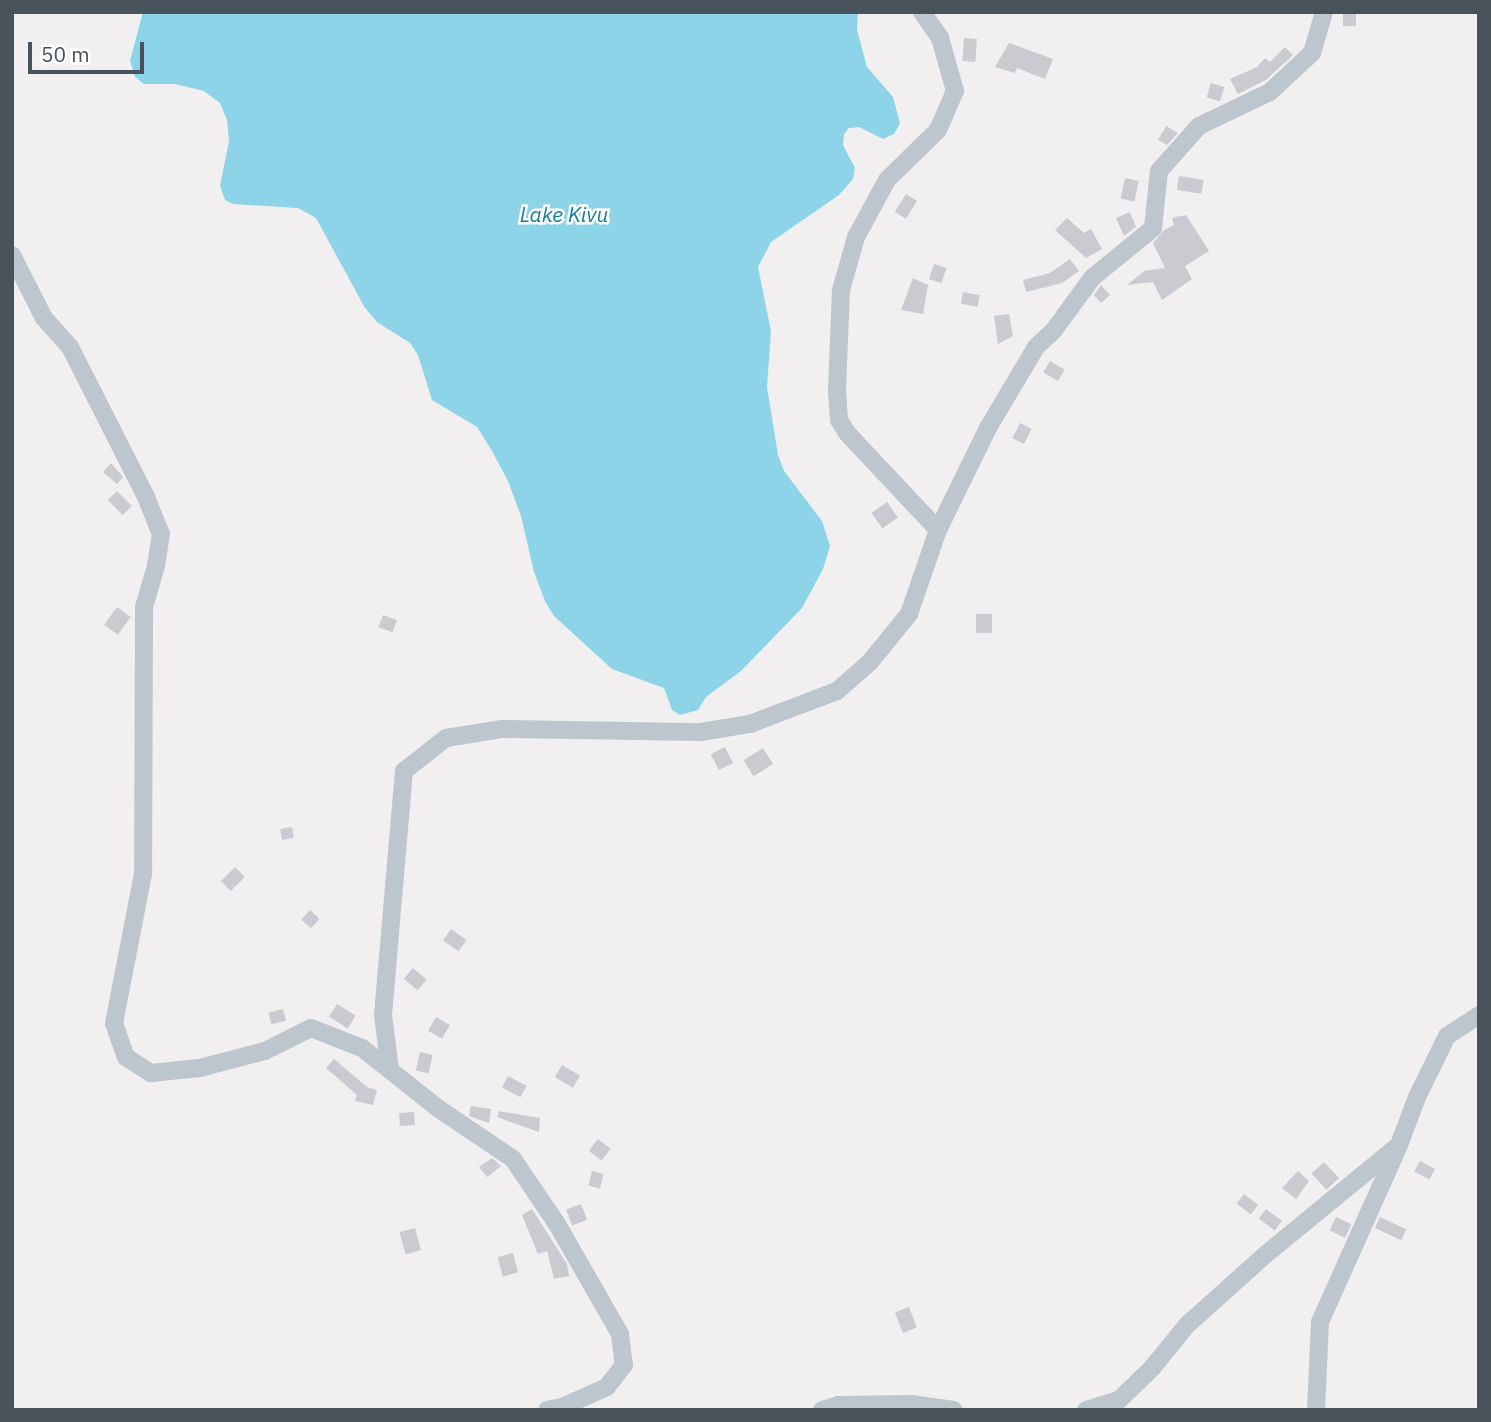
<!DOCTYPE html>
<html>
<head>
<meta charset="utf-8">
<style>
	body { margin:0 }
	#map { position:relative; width:1491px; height:1422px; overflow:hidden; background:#f1efef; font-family:"IBM Plex Sans",sans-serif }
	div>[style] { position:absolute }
	.water>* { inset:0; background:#8dd4e9 }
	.building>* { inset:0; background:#c9cbd1; transform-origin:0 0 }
	.street>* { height:18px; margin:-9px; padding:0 9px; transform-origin:9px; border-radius:9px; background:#bdc6cd }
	span { translate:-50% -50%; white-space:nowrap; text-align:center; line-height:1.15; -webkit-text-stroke:5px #fff; paint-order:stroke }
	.water-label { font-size:21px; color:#127d9d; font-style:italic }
	.frame { position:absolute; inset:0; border:14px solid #47525b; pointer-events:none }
	.scale { position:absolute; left:28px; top:42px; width:116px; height:32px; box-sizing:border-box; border:4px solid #47525b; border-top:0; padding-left:9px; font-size:21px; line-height:24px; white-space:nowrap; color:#47525b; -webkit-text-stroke:5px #fff; paint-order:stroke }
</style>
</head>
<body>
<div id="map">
	<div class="water">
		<div style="clip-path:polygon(143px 12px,858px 12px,857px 30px,867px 67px,893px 97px,900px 123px,894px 134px,883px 139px,859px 127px,849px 128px,844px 134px,843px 145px,855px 168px,853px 179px,839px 195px,771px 242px,758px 267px,771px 331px,767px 387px,778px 455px,784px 471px,822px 521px,830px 546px,823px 569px,802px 608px,741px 671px,706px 697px,698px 710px,680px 715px,672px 710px,664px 688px,612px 669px,554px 616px,545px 601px,534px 572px,521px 516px,508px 481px,492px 451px,477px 427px,432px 400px,418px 355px,410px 343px,377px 322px,365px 308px,316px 218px,298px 208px,233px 204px,225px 200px,220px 186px,229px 141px,227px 120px,220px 103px,204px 91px,175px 84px,144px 84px,135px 77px,130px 61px)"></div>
	</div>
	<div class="building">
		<div style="left:1343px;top:12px;width:13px;height:14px"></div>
		<div style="left:964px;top:38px;width:13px;height:23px;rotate:4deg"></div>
		<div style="clip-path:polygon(1009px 43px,1053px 59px,1045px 79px,1017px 68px,1015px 73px,995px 67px)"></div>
		<div style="clip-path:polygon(1285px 47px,1293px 55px,1266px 80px,1238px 94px,1230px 79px,1257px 67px,1265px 58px,1270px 62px)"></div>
		<div style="left:1211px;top:83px;width:14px;height:15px;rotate:17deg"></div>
		<div style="clip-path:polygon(1166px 126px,1178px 133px,1167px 145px,1158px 140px)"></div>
		<div style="left:1179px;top:176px;width:25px;height:14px;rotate:9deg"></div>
		<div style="left:1125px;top:178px;width:14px;height:21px;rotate:12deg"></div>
		<div style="left:906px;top:194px;width:13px;height:21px;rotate:32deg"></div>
		<div style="clip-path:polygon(1130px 212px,1136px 227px,1124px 236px,1116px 218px)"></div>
		<div style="clip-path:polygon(1186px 215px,1209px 251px,1185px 266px,1192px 279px,1162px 300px,1153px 282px,1127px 285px,1144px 271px,1165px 268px,1153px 243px,1164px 230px,1174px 225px,1172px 218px)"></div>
		<div style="clip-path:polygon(1067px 218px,1084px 233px,1091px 229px,1102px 249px,1086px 258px,1055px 230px)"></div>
		<div style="clip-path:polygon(1070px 259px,1079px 271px,1062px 283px,1026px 292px,1023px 280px,1050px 273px)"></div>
		<div style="left:934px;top:264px;width:13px;height:16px;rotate:18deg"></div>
		<div style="clip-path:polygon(913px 278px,928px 285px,923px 314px,901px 310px)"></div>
		<div style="clip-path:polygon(1101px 285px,1110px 295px,1101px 303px,1094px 295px)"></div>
		<div style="left:963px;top:292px;width:17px;height:12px;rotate:10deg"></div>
		<div style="clip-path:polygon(1009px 314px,1013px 336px,998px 344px,994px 316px)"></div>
		<div style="left:1050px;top:361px;width:17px;height:13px;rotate:31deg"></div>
		<div style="left:1020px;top:423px;width:13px;height:17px;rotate:27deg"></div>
		<div style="clip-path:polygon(111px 463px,123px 477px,117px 484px,103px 472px)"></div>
		<div style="left:117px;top:491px;width:21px;height:13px;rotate:45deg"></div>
		<div style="left:887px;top:502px;width:19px;height:19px;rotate:55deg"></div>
		<div style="left:117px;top:607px;width:17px;height:22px;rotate:36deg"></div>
		<div style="left:976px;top:614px;width:16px;height:19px"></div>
		<div style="left:383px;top:615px;width:15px;height:13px;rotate:20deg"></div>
		<div style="left:725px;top:747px;width:18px;height:16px;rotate:63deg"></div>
		<div style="left:763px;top:748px;width:19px;height:23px;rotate:58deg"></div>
		<div style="left:292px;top:827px;width:11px;height:12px;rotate:80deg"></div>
		<div style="left:235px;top:867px;width:14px;height:20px;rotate:45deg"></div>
		<div style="left:310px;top:910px;width:13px;height:13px;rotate:42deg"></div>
		<div style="left:451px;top:929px;width:19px;height:14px;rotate:35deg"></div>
		<div style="left:413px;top:968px;width:18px;height:14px;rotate:41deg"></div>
		<div style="left:337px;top:1004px;width:22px;height:15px;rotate:32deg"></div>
		<div style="left:283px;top:1009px;width:12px;height:15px;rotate:76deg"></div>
		<div style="left:436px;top:1017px;width:16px;height:16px;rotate:30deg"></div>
		<div style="left:420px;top:1052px;width:13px;height:19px;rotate:13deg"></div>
		<div style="clip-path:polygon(334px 1059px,367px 1087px,377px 1090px,373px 1105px,355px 1101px,357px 1095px,326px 1068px)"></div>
		<div style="left:562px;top:1065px;width:21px;height:14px;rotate:31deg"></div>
		<div style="left:508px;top:1076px;width:21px;height:13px;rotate:28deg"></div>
		<div style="clip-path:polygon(471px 1106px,491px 1109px,489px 1123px,469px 1116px)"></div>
		<div style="clip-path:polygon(499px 1111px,540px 1118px,539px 1132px,497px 1117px)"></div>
		<div style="left:414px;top:1112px;width:13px;height:15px;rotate:86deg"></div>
		<div style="left:598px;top:1139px;width:16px;height:15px;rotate:38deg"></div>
		<div style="clip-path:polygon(492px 1158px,501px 1166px,487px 1177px,479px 1167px)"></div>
		<div style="left:1420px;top:1161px;width:17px;height:12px;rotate:28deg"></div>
		<div style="left:1324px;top:1162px;width:22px;height:17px;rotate:47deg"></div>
		<div style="left:592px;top:1171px;width:12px;height:15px;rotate:14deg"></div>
		<div style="clip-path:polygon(1298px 1171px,1309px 1181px,1296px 1199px,1282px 1188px)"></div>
		<div style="left:1244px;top:1194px;width:18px;height:12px;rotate:38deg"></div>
		<div style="left:581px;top:1204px;width:17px;height:16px;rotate:69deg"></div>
		<div style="clip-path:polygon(532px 1209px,567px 1264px,569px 1276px,554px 1279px,547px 1251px,538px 1254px,522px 1215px)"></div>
		<div style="left:1266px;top:1209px;width:20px;height:12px;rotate:37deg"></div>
		<div style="left:1336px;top:1217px;width:17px;height:15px;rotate:25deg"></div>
		<div style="left:1380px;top:1217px;width:29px;height:12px;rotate:25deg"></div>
		<div style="left:415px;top:1228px;width:23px;height:16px;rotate:75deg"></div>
		<div style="left:513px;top:1253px;width:20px;height:16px;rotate:75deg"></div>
		<div style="left:909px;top:1307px;width:22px;height:15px;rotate:69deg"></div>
	</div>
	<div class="street">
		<div style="left:922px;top:12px;width:32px;rotate:55deg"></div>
		<div style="left:940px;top:38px;width:55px;rotate:74.2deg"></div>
		<div style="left:955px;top:91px;width:43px;rotate:113.6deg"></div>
		<div style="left:938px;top:130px;width:71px;rotate:135.6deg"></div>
		<div style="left:887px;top:180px;width:65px;rotate:118.5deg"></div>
		<div style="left:856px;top:237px;width:55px;rotate:105.8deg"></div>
		<div style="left:841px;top:290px;width:101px;rotate:92.3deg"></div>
		<div style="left:837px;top:391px;width:29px;rotate:86deg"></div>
		<div style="left:839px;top:420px;width:15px;rotate:58deg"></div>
		<div style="left:847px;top:433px;width:133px;rotate:46.8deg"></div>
		<div style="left:12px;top:255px;width:71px;rotate:63.1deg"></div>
		<div style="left:44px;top:318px;width:39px;rotate:48deg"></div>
		<div style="left:70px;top:347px;width:168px;rotate:63.1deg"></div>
		<div style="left:146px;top:497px;width:40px;rotate:68deg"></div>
		<div style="left:161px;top:534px;width:32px;rotate:99deg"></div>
		<div style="left:156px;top:566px;width:43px;rotate:106.3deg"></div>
		<div style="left:144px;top:607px;width:267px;rotate:90.2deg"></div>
		<div style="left:143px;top:874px;width:152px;rotate:101deg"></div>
		<div style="left:114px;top:1023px;width:36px;rotate:71deg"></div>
		<div style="left:126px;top:1057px;width:30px;rotate:33deg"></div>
		<div style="left:151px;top:1073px;width:49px;rotate:-5.8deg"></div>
		<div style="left:200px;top:1068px;width:67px;rotate:-14.7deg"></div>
		<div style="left:265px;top:1051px;width:51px;rotate:-26.6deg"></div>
		<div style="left:311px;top:1028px;width:55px;rotate:21.4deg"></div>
		<div style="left:362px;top:1048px;width:98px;rotate:38.4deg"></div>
		<div style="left:439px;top:1109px;width:89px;rotate:34deg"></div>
		<div style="left:513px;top:1159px;width:78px;rotate:55.9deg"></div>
		<div style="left:557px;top:1224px;width:127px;rotate:60.2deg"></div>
		<div style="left:620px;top:1334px;width:31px;rotate:83deg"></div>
		<div style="left:624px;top:1365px;width:28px;rotate:128deg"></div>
		<div style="left:607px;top:1387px;width:49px;rotate:156deg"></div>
		<div style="left:562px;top:1407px;width:15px;rotate:169deg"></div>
		<div style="left:390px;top:1069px;width:54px;rotate:-97.4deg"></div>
		<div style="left:383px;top:1015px;width:245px;rotate:-85.1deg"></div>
		<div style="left:404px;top:771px;width:53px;rotate:-38.2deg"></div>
		<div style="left:446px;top:738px;width:57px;rotate:-9.1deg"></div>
		<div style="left:502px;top:729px;width:199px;rotate:0.9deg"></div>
		<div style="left:701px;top:732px;width:50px;rotate:-9.3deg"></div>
		<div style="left:750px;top:724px;width:93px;rotate:-20.8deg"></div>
		<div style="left:837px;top:691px;width:44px;rotate:-41.3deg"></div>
		<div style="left:870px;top:662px;width:62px;rotate:-50.9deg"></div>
		<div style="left:909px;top:614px;width:89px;rotate:-71deg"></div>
		<div style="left:938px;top:530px;width:114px;rotate:-63.9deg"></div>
		<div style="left:988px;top:428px;width:94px;rotate:-59.3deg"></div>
		<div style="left:1036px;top:347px;width:25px;rotate:-43deg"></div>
		<div style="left:1054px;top:330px;width:64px;rotate:-53.8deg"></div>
		<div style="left:1092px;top:278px;width:79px;rotate:-39.3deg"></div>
		<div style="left:1153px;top:228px;width:57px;rotate:-84deg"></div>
		<div style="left:1159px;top:171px;width:60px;rotate:-48.4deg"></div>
		<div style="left:1199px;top:126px;width:79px;rotate:-25.6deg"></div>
		<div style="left:1270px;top:92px;width:57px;rotate:-42.9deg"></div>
		<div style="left:1312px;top:53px;width:43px;rotate:-73.7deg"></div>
		<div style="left:822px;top:1410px;width:17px;rotate:-17deg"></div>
		<div style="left:838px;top:1405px;width:73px;rotate:-0.8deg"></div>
		<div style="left:911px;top:1404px;width:43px;rotate:7.9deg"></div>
		<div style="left:1086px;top:1410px;width:34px;rotate:-17deg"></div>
		<div style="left:1119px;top:1400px;width:46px;rotate:-44.1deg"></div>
		<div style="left:1152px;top:1368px;width:55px;rotate:-50.9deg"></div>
		<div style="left:1187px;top:1325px;width:105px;rotate:-41.9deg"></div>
		<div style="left:1265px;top:1255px;width:173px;rotate:-39.4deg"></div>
		<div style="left:1399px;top:1145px;width:51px;rotate:-69.4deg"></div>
		<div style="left:1417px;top:1097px;width:68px;rotate:-63.8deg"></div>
		<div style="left:1447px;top:1036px;width:38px;rotate:-33deg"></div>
		<div style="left:1316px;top:1410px;width:88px;rotate:-87.4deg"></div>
		<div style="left:1320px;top:1322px;width:191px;rotate:-65.9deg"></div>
	</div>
	<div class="water-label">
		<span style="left:564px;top:214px">Lake Kivu</span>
	</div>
	<div class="frame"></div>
	<div class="scale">50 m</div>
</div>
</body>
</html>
